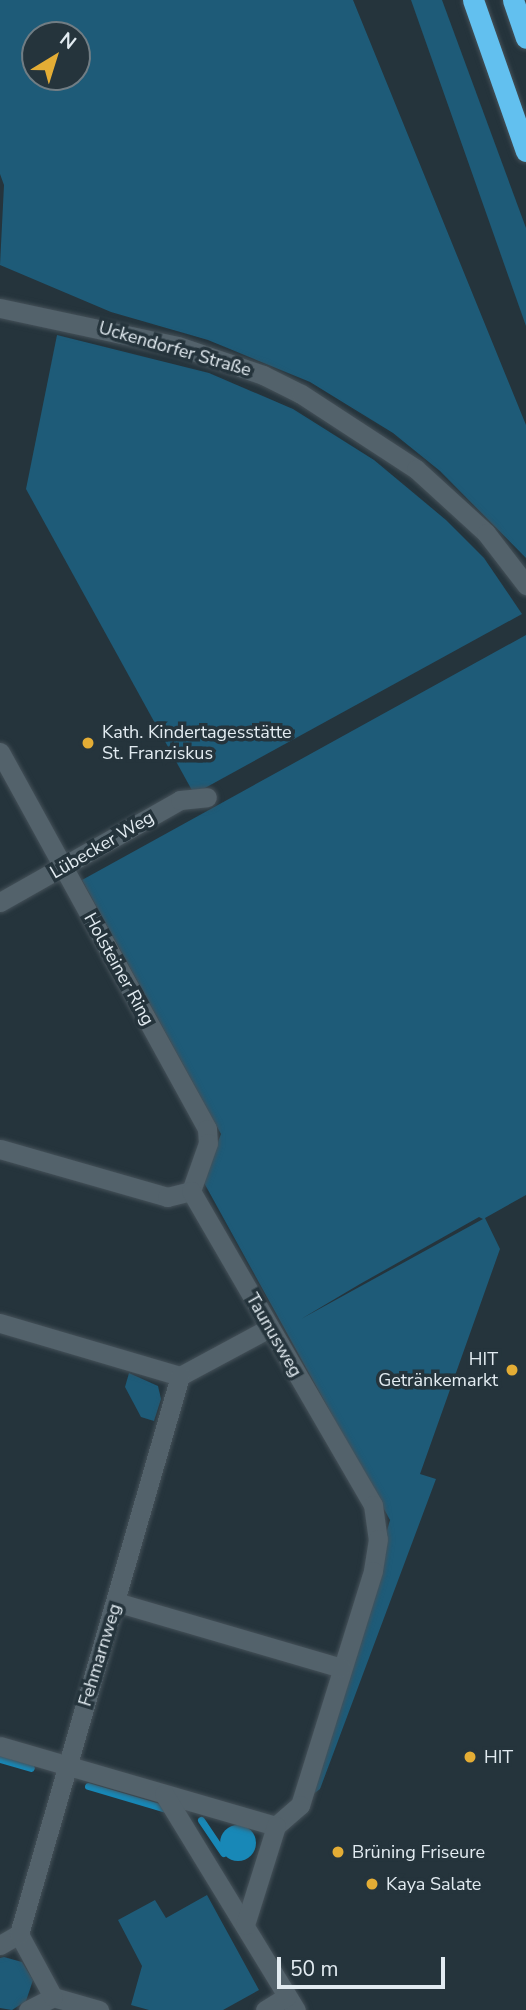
<!DOCTYPE html>
<html>
<head>
<meta charset="utf-8">
<style>
	body { margin:0 }
	#map { position:relative; width:526px; height:2010px; overflow:hidden; background:#25343c; font-family:"Nunito Sans",sans-serif }
	div>[style] { position:absolute }
	.green>* { inset:0; background:#1e5b78 }
	.water>* { inset:0; background:#1888b7 }
	.round { border-radius:50% }
	.stream>* { height:7px; margin:-3.5px; padding:0 3.5px; transform-origin:3.5px; border-radius:3.5px; background:#1888b7 }
	.roads { filter:drop-shadow(0 0 2px #455159) drop-shadow(0 0 2px #455159) }
	.minor>* { height:19px; margin:-9.5px; padding:0 9.5px; transform-origin:9.5px; border-radius:9.5px; background:#53626b }
	.tertiary>* { height:19px; margin:-9.5px; padding:0 9.5px; transform-origin:9.5px; border-radius:9.5px; background:#53626b }
	.motorway>* { height:21px; margin:-10.5px; padding:0 10.5px; transform-origin:10.5px; border-radius:10.5px; background:#62c0ef }
	.dots>* { width:19px; height:19px; translate:-50% -50%; box-sizing:border-box; border:4px solid #25343c; border-radius:50% }
	span { translate:-50% -50%; white-space:nowrap; text-align:center; line-height:1.15; -webkit-text-stroke:7px #25343c; paint-order:stroke }
	.street-label { font-size:18px; color:#e2ebf1 }
	.poi-label { font-size:18px; color:#e2ebf1 }
	.left { translate:0 -50%; text-align:left }
	.right { translate:-100% -50%; text-align:right }
	.north { position:absolute; left:21px; top:21px; width:70px; height:70px; box-sizing:border-box; background:#25343c; border:2px solid #717d84; border-radius:50%; rotate:38deg; font-size:19px; font-weight:700; line-height:28px; text-align:center; color:#e2ebf1 }
	.north::after { content:''; display:block; margin:auto; width:24px; height:32px; background:#e4ad35; clip-path:polygon(50% 0,100% 100%,50% 72%,0 100%) }
	.scale { position:absolute; left:277px; top:1957px; width:168px; height:32px; box-sizing:border-box; border:4px solid #e2ebf1; border-top:0; padding-left:9px; font-size:21px; line-height:24px; white-space:nowrap; color:#e2ebf1; -webkit-text-stroke:5px #25343c; paint-order:stroke }
</style>
</head>
<body>
<div id="map">
	<div class="green">
		<div style="clip-path:polygon(evenodd,0 0,353px 0,526px 425px,526px 558px,440px 471px,393px 433px,310px 382px,208px 340px,111px 312px,0 265px,4px 185px,0 174px,0 0,35px 35px,77px 35px,77px 77px,35px 77px,35px 35px)"></div>
		<div style="clip-path:polygon(411px 0,442px 0,526px 228px,526px 326px)"></div>
		<div style="clip-path:polygon(57px 335px,209px 373px,293px 409px,374px 460px,446px 520px,484px 558px,522px 614px,194px 794px,26px 489px)"></div>
		<div style="clip-path:polygon(evenodd,526px 635px,526px 1195px,485px 1218px,500px 1249px,420px 1474px,436px 1479px,320px 1789px,312px 1795px,390px 1520px,203px 1181px,221px 1134px,82px 880px,526px 635px,479px 1217px,483px 1219px,301px 1319px,360px 1284px,479px 1217px)"></div>
		<div style="clip-path:polygon(129px 1373px,158px 1386px,161px 1399px,154px 1421px,141px 1417px,125px 1387px)"></div>
		<div style="clip-path:polygon(207px 1895px,259px 1990px,223px 2010px,149px 2010px,131px 2005px,142px 1966px,118px 1920px,155px 1900px,166px 1918px)"></div>
		<div style="clip-path:polygon(4px 1957px,22px 1962px,33px 1980px,26px 2001px,12px 2010px,0 2008px,0 1958px)"></div>
	</div>
	<div class="water">
		<div class="round" style="left:220px;top:1825px;width:36px;height:36px"></div>
	</div>
	<div class="stream">
		<div style="left:0;top:1759px;width:32px;rotate:16deg"></div>
		<div style="left:88px;top:1786px;width:81px;rotate:16.4deg"></div>
		<div style="left:201px;top:1820px;width:40px;rotate:56deg"></div>
	</div>
	<div class="roads">
		<div class="minor">
			<div style="left:0;top:752px;width:430px;rotate:61.2deg"></div>
			<div style="left:207px;top:1129px;width:14px;rotate:86deg"></div>
			<div style="left:208px;top:1143px;width:51px;rotate:109.5deg"></div>
			<div style="left:0;top:902px;width:207px;rotate:-29.5deg"></div>
			<div style="left:180px;top:800px;width:27px;rotate:-6deg"></div>
			<div style="left:0;top:1149px;width:174px;rotate:16deg"></div>
			<div style="left:167px;top:1197px;width:25px;rotate:-14deg"></div>
			<div style="left:191px;top:1191px;width:363px;rotate:59.9deg"></div>
			<div style="left:373px;top:1505px;width:34px;rotate:82deg"></div>
			<div style="left:378px;top:1539px;width:32px;rotate:99deg"></div>
			<div style="left:373px;top:1571px;width:245px;rotate:107.3deg"></div>
			<div style="left:300px;top:1805px;width:32px;rotate:139deg"></div>
			<div style="left:0;top:1323px;width:188px;rotate:16.4deg"></div>
			<div style="left:180px;top:1376px;width:101px;rotate:-28.3deg"></div>
			<div style="left:116px;top:1602px;width:234px;rotate:16.3deg"></div>
			<div style="left:0;top:1746px;width:287px;rotate:16.2deg"></div>
			<div style="left:164px;top:1794px;width:253px;rotate:58.6deg"></div>
			<div style="left:245px;top:1925px;width:104px;rotate:-72.6deg"></div>
			<div style="left:0;top:1945px;width:22px;rotate:-30deg"></div>
			<div style="left:53px;top:1997px;width:48px;rotate:15.8deg"></div>
			<div style="left:28px;top:2010px;width:28px;rotate:-27deg"></div>
			<div style="left:53px;top:1997px;width:72px;rotate:-118.4deg"></div>
			<div style="left:19px;top:1934px;width:581px;rotate:-73.91deg"></div>
			<div style="left:265px;top:2010px;width:26px;rotate:-32deg"></div>
		</div>
		<div class="tertiary">
			<div style="left:0;top:308px;width:182px;rotate:12.1deg"></div>
			<div style="left:178px;top:346px;width:90px;rotate:18.8deg"></div>
			<div style="left:263px;top:375px;width:42px;rotate:26.6deg"></div>
			<div style="left:301px;top:394px;width:137px;rotate:33.1deg"></div>
			<div style="left:416px;top:469px;width:95px;rotate:42.4deg"></div>
			<div style="left:486px;top:533px;width:66px;rotate:52.4deg"></div>
		</div>
		<div class="motorway">
			<div style="left:473px;top:0;width:160px;rotate:70.7deg"></div>
			<div style="left:513px;top:0;width:40px;rotate:71.1deg"></div>
		</div>
	</div>
	<div class="dots">
		<div style="left:88px;top:743px;background:#e4ad35"></div>
		<div style="left:512px;top:1370px;background:#e4ad35"></div>
		<div style="left:470px;top:1757px;background:#e4ad35"></div>
		<div style="left:338px;top:1852px;background:#e4ad35"></div>
		<div style="left:372px;top:1884px;background:#e4ad35"></div>
	</div>
	<div class="street-label">
		<span style="left:175px;top:349px;rotate:16deg">Uckendorfer Straße</span>
		<span style="left:102px;top:845px;rotate:-30deg">Lübecker Weg</span>
		<span style="left:119px;top:969px;rotate:61deg">Holsteiner Ring</span>
		<span style="left:274px;top:1335px;rotate:60deg">Taunusweg</span>
		<span style="left:100px;top:1655px;rotate:-73deg">Fehmarnweg</span>
	</div>
	<div class="poi-label">
		<span class="left" style="left:102px;top:743px">Kath. Kindertagesstätte<br>St. Franziskus</span>
		<span class="right" style="left:498px;top:1370px">HIT<br>Getränkemarkt</span>
		<span class="left" style="left:484px;top:1757px">HIT</span>
		<span class="left" style="left:352px;top:1852px">Brüning Friseure</span>
		<span class="left" style="left:386px;top:1884px">Kaya Salate</span>
	</div>
	<div class="north">N</div>
	<div class="scale">50 m</div>
</div>
</body>
</html>
